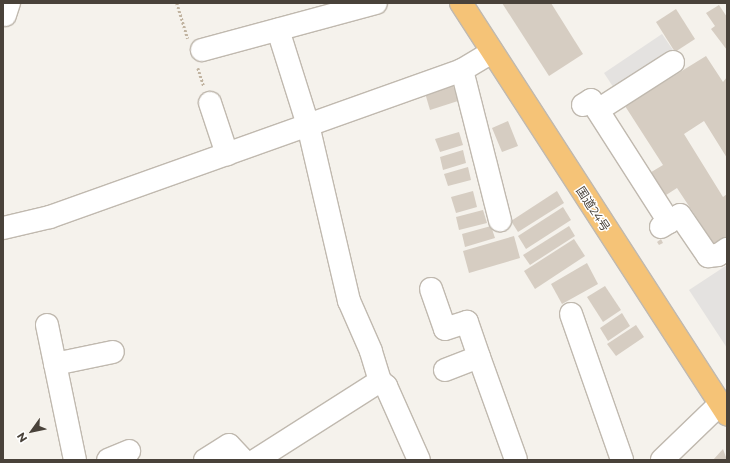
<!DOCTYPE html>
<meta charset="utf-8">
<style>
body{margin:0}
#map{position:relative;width:730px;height:463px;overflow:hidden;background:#f5f2ec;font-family:Montserrat,"Noto Sans JP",sans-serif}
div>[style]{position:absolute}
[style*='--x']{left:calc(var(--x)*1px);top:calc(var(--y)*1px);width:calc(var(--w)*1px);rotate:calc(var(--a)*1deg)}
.parking>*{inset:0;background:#e4e2e0}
.building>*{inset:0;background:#d6cdc2}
.path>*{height:2.5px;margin-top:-1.25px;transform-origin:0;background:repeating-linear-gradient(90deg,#c1b4a1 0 2px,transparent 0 4px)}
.roads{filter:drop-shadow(1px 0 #c0b9af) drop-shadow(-1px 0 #c0b9af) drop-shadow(0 1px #c0b9af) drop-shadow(0 -1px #c0b9af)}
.minor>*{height:22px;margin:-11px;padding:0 11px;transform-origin:11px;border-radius:11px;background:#fff}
.highway>*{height:22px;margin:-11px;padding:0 11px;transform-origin:11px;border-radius:11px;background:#f5c377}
span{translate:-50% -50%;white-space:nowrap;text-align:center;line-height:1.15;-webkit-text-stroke:3px #fff;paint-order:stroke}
.street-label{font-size:12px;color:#49423a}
.frame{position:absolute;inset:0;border:4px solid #49423a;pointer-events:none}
.north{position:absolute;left:12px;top:411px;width:40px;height:40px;-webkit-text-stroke:3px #fff;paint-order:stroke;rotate:237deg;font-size:11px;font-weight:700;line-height:16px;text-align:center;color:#49423a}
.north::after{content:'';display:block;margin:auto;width:14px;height:18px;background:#49423a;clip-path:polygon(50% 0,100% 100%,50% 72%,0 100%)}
</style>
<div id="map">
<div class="parking">
<div style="clip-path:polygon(662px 34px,684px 66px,625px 105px,604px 73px)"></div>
<div style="clip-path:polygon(727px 265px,727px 348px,689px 290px)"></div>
</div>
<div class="building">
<div style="clip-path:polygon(502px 3px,551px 3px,583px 54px,549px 76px)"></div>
<div style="clip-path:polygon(719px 5px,727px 17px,727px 50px,711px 29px,715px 26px,706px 13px)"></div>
<div style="clip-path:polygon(676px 9px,695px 39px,675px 52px,656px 22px)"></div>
<div style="clip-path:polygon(706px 56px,723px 82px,727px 77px,727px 158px,704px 121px,684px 134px,723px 197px,727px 194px,727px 236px,714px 244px,677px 188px,663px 197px,648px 174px,663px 165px,625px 106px)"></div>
<div style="clip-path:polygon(453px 85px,458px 101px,430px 110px,425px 93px)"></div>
<div style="clip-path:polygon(508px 121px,518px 146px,502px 152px,492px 128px)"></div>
<div style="clip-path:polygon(459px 132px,463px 145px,440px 152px,435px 139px)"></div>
<div style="clip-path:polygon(463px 150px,466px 163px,443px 170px,440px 157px)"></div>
<div style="clip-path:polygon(468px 167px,471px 180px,448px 186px,444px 174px)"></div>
<div style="clip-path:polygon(473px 191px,477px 207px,456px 213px,451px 197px)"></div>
<div style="clip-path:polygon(557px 191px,564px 203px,518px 232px,511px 221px)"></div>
<div style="clip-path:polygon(563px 207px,571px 220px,526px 249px,518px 236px)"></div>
<div style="clip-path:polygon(483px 210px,487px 223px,459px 230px,456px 217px)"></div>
<div style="clip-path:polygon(491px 226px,495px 238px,465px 247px,462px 234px)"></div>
<div style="clip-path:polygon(569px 226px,575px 236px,530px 265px,523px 255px)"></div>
<div style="clip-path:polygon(514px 236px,520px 258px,469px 273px,463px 251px)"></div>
<div style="clip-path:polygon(574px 239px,585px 256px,535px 289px,524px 271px)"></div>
<div style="clip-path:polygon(661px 239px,663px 243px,659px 245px,657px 242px)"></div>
<div style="clip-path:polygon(587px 263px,598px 284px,562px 304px,551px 284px)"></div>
<div style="clip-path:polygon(605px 286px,621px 310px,603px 322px,587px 297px)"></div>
<div style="clip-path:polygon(622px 313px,630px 326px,608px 341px,600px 328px)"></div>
<div style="clip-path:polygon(636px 325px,644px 337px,616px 356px,607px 344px)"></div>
<div style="clip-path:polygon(723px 449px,727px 460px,713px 460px)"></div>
</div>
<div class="path">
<div style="--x:177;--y:3;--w:37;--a:73"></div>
<div style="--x:198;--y:68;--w:19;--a:72"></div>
</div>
<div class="roads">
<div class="minor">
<div style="--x:5;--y:15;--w:13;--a:-72"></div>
<div style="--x:202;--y:50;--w:180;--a:-15.1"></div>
<div style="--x:462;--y:70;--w:155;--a:75.8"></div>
<div style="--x:210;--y:103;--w:54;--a:71.6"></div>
<div style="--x:583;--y:105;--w:9;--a:-32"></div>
<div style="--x:591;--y:100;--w:145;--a:57.4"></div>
<div style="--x:598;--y:110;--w:89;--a:-32.6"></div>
<div style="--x:661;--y:227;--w:22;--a:-32"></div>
<div style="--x:680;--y:215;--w:50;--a:55.7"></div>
<div style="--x:708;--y:256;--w:10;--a:-6"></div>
<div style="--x:718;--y:255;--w:11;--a:-34"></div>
<div style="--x:3;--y:228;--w:48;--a:-13.2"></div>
<div style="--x:50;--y:217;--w:437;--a:-19.6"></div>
<div style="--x:462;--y:70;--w:35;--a:-31"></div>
<div style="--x:431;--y:289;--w:42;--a:70.7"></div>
<div style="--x:445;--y:329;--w:23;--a:-18"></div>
<div style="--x:467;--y:322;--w:37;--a:71"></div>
<div style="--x:571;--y:314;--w:155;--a:70.7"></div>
<div style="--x:47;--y:325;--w:138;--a:78.3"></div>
<div style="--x:55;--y:364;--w:59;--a:-11.7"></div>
<div style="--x:445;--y:370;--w:36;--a:-21"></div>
<div style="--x:479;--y:357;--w:109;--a:70.2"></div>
<div style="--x:380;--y:381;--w:8;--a:40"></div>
<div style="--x:386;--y:386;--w:81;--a:66"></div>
<div style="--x:108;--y:460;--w:23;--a:-23"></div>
<div style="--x:205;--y:460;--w:28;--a:-32"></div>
<div style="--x:229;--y:445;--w:21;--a:47"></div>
<div style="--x:256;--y:460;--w:147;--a:-32.5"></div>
<div style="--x:380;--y:381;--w:31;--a:-107"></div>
<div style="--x:371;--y:351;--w:55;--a:-113.7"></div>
<div style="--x:349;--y:301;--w:181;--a:-103.1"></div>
<div style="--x:308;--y:125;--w:100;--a:-107.5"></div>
<div style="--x:662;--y:460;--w:81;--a:-44"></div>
</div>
<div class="highway">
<div style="--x:461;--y:3;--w:490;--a:57.1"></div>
</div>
</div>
<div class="street-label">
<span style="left:593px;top:209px;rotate:57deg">国道24号</span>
</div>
<div class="frame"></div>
<div class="north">N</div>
</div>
